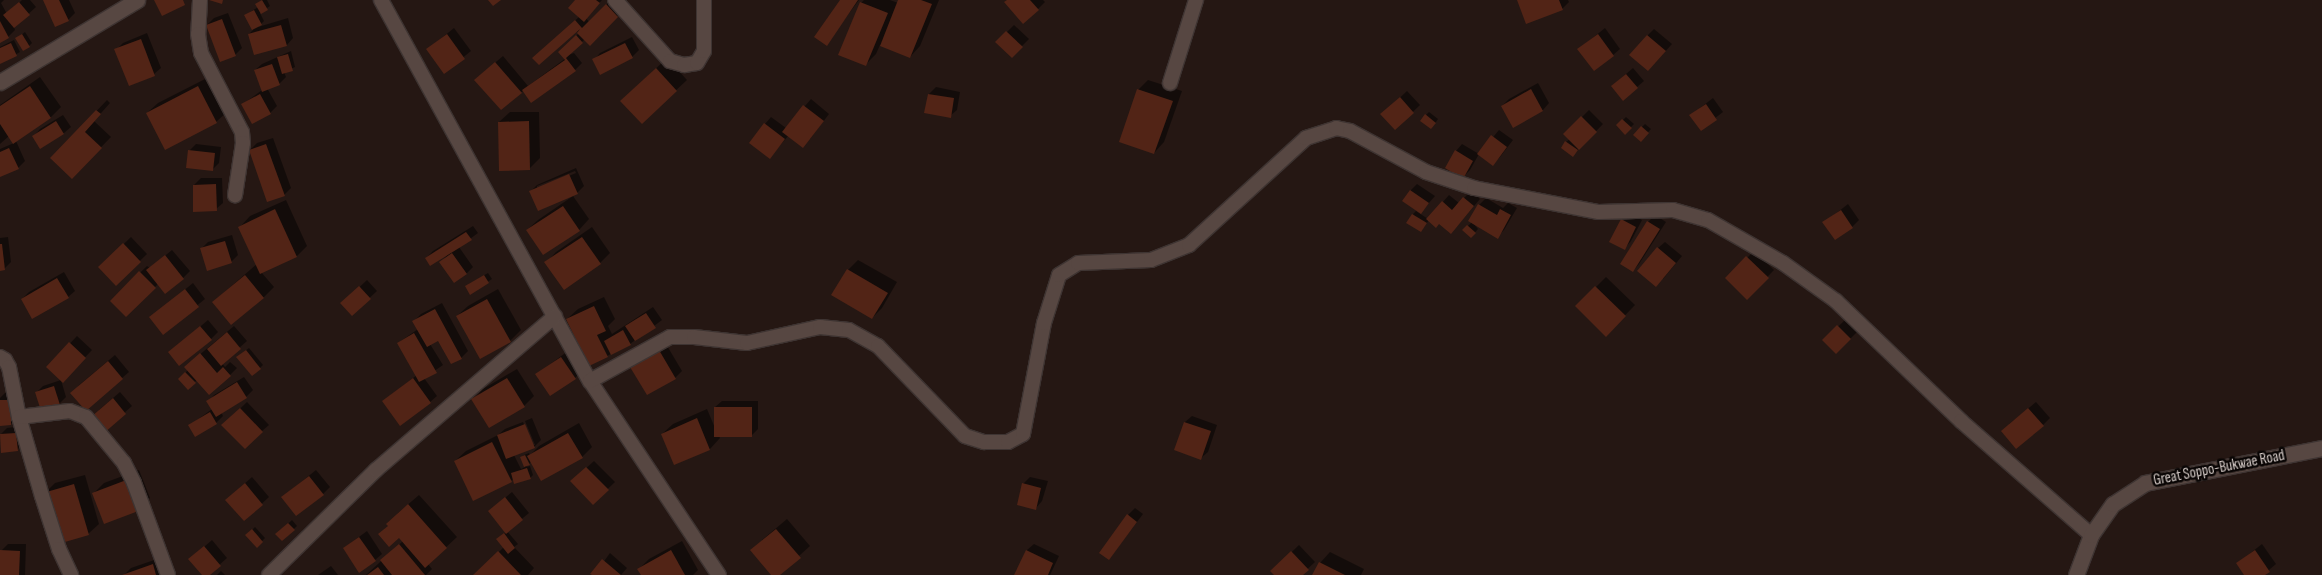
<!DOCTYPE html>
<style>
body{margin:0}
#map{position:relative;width:2322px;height:575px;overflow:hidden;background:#251713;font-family:"Sofia Sans Condensed",sans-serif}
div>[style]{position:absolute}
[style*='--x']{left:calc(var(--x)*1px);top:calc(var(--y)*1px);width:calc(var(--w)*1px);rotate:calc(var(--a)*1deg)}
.shadow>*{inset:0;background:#0007}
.building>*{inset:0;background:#522416}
.roads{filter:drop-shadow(1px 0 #3e3432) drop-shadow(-1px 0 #3e3432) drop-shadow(0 1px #3e3432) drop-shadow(0 -1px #3e3432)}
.street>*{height:14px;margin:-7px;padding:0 7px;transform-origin:7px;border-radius:7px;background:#574742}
.secondary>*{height:15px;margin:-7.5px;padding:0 7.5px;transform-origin:7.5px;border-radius:7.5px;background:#574742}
span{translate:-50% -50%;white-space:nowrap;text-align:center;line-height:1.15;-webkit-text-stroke:5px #090504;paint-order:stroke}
.street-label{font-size:15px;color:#dad0cc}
</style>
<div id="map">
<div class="shadow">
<div style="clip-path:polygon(0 0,4px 0,1px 3px,7px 14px,22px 0,30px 0,36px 7px,14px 27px,15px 30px,8px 37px,0 41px)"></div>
<div style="clip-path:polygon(44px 0,69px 0,75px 13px,68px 20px)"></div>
<div style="clip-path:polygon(262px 0,267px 0,270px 6px,260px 13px,264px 21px,258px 27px,288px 18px,293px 38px,287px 45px,249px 34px,253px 30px,246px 15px,258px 7px)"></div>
<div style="clip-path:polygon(577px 0,602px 0,586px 18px,589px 22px,611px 0,624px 9px,590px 44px,585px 39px,568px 55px,574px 53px,582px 63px,575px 70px,521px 92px,483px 73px,503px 56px,528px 86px,566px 58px,560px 52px,579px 33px,576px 30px,541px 51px,579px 17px)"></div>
<div style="clip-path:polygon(841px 0,859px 0,826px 44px)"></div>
<div style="clip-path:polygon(864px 0,890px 0,898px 3px,900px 0,939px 0,920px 46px,910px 57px,880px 45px,876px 54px,865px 65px,861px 3px)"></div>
<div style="clip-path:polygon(1008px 0,1043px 0,1045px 2px,1038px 9px)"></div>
<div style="clip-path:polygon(1519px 0,1568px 0,1569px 2px,1562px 9px)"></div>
<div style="clip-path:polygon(228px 13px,242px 48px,235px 55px,207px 25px,214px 18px)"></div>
<div style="clip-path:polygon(1014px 25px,1029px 39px,1012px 56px,997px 42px)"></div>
<div style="clip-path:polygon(454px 28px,471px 51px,445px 72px,428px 49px)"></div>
<div style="clip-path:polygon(1605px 28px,1620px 49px,1613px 55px,1579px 49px)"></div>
<div style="clip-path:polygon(1654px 29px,1672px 44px,1655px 63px,1647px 36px)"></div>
<div style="clip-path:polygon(25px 32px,32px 43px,29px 46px,20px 36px)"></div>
<div style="clip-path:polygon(147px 33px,161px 68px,154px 74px,116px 50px,123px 43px)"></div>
<div style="clip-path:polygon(632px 37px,639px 50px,632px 57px,594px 60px,600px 53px)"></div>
<div style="clip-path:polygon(14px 40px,20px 52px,0 63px,0 47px)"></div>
<div style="clip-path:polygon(291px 51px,295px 67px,284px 72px,286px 77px,279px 84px,267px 88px,277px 106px,270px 113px,243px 104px,262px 90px,255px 70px,262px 64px)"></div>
<div style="clip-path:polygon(667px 58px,687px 80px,642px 122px,632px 91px)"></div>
<div style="clip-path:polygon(1633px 68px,1644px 81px,1637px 87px,1612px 86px)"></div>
<div style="clip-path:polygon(40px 77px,61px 107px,51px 117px,16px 141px,25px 161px,18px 168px,0 176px,0 149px,14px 143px,9px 136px,0 144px,0 105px)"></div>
<div style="clip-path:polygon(209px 77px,227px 112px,216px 122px,147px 113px,158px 103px)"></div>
<div style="clip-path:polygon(1148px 80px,1182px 91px,1164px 142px,1154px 153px,1138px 90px)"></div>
<div style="clip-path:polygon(1538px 83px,1549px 103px,1543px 110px,1513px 126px,1502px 106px,1509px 99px)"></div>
<div style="clip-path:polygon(936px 87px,960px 92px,957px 110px,950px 116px,926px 112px,929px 94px)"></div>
<div style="clip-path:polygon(1407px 91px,1420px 105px,1395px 129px,1389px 108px)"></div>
<div style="clip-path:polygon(1713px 98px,1723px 112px,1701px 129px,1691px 115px)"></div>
<div style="clip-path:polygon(811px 99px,829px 114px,810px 139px,789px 135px,770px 157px,765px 124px,771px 117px,786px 128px)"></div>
<div style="clip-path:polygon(107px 100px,110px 103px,94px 121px,111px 137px,72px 177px,52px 158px)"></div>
<div style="clip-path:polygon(1589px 110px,1603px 124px,1573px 155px,1566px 142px,1570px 139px,1565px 134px)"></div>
<div style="clip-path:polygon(510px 112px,539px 112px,540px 158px,529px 169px,499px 122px)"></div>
<div style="clip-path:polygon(1429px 112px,1438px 119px,1434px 125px,1426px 115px)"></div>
<div style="clip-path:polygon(63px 115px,71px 127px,64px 133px,41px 147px,34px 136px,40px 129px)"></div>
<div style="clip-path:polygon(1626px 117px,1634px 124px,1625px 133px,1618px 125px)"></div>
<div style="clip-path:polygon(1645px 124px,1651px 129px,1641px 140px,1634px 135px)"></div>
<div style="clip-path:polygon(1499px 130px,1513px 140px,1500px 157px,1493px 164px,1479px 154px,1470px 170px,1463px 177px,1456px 151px,1462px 144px,1479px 154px)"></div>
<div style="clip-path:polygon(273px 138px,291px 188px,284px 195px,250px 150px,257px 143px)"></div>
<div style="clip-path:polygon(196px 144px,221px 147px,219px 163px,212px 170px,189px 151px)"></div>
<div style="clip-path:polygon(evenodd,576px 168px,584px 186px,577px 193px,531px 191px,537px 185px,576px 168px,575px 171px,576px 173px,537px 189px,537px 186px,575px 171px)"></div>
<div style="clip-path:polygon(201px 178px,222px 178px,223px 203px,216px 209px,194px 185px)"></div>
<div style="clip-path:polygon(1417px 184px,1435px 196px,1421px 212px,1410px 191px)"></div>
<div style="clip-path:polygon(1471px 191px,1480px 199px,1458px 225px,1429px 220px,1421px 231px,1413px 214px,1416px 211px,1428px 219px,1449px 195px,1459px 203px)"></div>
<div style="clip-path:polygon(573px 196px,589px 219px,579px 230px,527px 230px,538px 220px)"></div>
<div style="clip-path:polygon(1486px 198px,1503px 208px,1508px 203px,1517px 208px,1504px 230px,1497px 237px,1473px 223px,1478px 229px,1471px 237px,1464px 230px,1472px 222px,1479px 205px)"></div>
<div style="clip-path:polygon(286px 200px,307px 246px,297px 256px,261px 272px,274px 287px,263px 298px,213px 302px,257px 264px,240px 227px,250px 216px)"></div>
<div style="clip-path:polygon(1848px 204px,1859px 220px,1852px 227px,1824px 223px)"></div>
<div style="clip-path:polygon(1629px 213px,1642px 220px,1631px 241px,1625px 248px,1622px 220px)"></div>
<div style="clip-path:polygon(1655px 215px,1666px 222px,1639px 264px,1633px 271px,1648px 222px)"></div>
<div style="clip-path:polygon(473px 226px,478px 233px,459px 247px,473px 267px,466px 274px,441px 262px,448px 254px,426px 258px,433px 251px)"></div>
<div style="clip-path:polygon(592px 227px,610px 253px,600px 263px,546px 263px,556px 252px)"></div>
<div style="clip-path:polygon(232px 235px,238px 255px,231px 262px,201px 249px,208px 242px)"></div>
<div style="clip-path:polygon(8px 237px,11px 262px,4px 269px,0 270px,0 238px)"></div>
<div style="clip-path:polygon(131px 237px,147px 254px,116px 284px,100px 267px)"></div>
<div style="clip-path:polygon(1665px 242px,1682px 256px,1663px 279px,1658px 248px)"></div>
<div style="clip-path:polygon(172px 250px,190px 271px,183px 278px,158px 284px,126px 316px,111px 301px,147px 266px,150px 268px)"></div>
<div style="clip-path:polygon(1754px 251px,1774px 270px,1747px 298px,1727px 278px)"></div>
<div style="clip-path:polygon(858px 260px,897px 282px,882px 308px,872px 318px,848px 270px)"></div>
<div style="clip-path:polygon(64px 272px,75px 291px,68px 297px,22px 299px,29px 292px)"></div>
<div style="clip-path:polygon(488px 273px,492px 279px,470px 293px,469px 284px)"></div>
<div style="clip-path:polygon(1606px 277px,1635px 305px,1606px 335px,1577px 306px)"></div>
<div style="clip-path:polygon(367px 280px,377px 291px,352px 314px,349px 297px)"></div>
<div style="clip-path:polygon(193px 283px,205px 299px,163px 333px,151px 317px)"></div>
<div style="clip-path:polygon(498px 289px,521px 330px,510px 341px,480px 357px,457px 316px,468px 306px)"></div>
<div style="clip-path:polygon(604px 297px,615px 319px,608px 326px,612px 334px,653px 307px,662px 320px,630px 344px,607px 356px,567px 319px,578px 309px)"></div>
<div style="clip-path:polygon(442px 303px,468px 351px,461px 358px,439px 339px,430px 344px,443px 365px,424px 378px,437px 396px,430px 402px,383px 401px,417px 375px,398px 343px,418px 329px,414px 321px,421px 314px)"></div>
<div style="clip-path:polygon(208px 320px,218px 332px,211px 339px,170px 352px)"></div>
<div style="clip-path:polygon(1845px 320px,1857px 332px,1836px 353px,1824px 340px)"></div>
<div style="clip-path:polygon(234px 326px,247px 341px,222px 363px,225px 367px,230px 362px,237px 368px,230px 375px,197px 380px,188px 388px,179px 379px,188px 370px,192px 361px)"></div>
<div style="clip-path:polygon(77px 336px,92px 350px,63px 381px,48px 367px)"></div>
<div style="clip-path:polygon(666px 344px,682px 371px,675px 378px,632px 367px,639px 360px)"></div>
<div style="clip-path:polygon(249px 348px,263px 365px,252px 375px,241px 354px)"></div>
<div style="clip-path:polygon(568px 351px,582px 371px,575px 378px,537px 374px)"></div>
<div style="clip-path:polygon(115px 355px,129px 372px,122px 378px,78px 386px)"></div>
<div style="clip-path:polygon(517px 369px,534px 396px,524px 406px,473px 400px,483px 389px)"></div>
<div style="clip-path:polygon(244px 377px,253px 390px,246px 397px,221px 412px,223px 416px,216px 423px,189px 426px,212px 409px,208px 402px,214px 395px)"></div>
<div style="clip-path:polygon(61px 380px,66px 397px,59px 404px,36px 393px,43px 386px)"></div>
<div style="clip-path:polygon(120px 392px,132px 406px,104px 431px,99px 410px)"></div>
<div style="clip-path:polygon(5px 393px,17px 393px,17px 417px,11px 424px,0 424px,0 398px)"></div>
<div style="clip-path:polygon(722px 401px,758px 401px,758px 429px,751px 436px,719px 436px,720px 438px,710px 449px,675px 464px,662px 434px,673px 424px,707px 409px,715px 428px,715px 407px)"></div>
<div style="clip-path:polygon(247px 402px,269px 425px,262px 431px,223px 425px)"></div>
<div style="clip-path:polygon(2036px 402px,2050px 418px,2043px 425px,2009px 424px)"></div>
<div style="clip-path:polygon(1192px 416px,1217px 425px,1208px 452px,1201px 458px,1176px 449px,1185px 422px)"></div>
<div style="clip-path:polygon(532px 418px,541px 440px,534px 447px,514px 455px,521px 469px,525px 467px,521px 458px,524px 455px,529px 453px,530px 455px,539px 446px,579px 423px,592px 447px,582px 457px,532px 461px,526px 467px,530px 466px,533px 475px,530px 478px,514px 479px,474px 499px,455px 461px,466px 451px,498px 435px,505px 429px,523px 422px,533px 445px,535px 445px,525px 421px)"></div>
<div style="clip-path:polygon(22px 426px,24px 443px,17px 450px,0 435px,7px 428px)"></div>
<div style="clip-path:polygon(594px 461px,615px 482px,593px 503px,572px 481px)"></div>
<div style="clip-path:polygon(139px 470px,150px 498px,140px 509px,94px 493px,104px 483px)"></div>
<div style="clip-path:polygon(316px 470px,330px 487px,323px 494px,290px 491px)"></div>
<div style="clip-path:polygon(85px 475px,99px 524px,88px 534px,45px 493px,55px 483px)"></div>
<div style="clip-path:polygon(252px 477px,269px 497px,244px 520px,234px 493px)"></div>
<div style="clip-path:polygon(1030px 477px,1048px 481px,1042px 501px,1036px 508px,1023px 484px)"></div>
<div style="clip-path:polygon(512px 492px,529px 513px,507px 531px,518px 544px,514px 547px,534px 568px,528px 575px,475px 575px,504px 547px,501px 536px,506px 532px,489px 511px)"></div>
<div style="clip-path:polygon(419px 495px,457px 537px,428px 564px,432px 569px,426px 575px,366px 575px,403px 541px,389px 525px,398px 513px)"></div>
<div style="clip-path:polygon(1135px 508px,1143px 514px,1109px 559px,1128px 515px)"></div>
<div style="clip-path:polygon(787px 519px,810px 546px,778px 575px,773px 575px,762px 540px)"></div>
<div style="clip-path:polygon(292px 520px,297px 526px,282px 540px,277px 534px)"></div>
<div style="clip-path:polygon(255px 527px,265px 538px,257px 546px,247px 535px)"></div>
<div style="clip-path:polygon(367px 531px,382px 554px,375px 560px,344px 548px)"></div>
<div style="clip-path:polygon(212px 540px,227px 558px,208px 575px,204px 575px,197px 553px)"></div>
<div style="clip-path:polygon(682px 541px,698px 570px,693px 575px,642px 575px,639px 569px,649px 559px)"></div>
<div style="clip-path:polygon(8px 544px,26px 544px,25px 575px,1px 575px,1px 551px)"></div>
<div style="clip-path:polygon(1034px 544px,1059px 556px,1050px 575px,1016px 575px,1027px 550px)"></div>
<div style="clip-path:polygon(2262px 544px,2276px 564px,2263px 575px,2246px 575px,2238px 563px)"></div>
<div style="clip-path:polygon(1299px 545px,1315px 562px,1301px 575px,1276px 575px,1272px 571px)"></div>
<div style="clip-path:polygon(1330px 552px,1364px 569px,1361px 575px,1314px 575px,1320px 563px)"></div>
<div style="clip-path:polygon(610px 553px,627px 568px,621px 575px,594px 575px)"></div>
<div style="clip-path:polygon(160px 558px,164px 575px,124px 575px,131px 568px)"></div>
<div style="clip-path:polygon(331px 566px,338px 575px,318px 575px)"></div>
<div style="clip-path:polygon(221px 571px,225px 575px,217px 575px)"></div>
</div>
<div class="building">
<div style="clip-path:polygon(43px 0,59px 0,69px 21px,55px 27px)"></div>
<div style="clip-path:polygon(154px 0,183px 0,185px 5px,162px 16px)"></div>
<div style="clip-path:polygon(209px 0,223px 0,222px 4px)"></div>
<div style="clip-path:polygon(262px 0,268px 10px,261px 14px,255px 4px)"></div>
<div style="clip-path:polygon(488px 0,501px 0,493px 6px)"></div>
<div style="clip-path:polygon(575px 0,596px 0,600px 3px,584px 22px,568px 8px)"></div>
<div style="clip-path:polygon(840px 0,858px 0,827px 46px,814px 37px)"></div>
<div style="clip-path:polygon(898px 0,921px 0,932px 4px,910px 58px,880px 46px)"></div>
<div style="clip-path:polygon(1007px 0,1030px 0,1039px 10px,1023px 24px,1004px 2px)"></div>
<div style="clip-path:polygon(1517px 0,1559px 0,1563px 10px,1526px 24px)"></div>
<div style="clip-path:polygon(19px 2px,30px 15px,14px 28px,3px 15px)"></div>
<div style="clip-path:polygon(860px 2px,888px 13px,866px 66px,838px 55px)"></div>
<div style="clip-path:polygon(606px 4px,618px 17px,590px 46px,577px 33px,580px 29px,539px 65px,532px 58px,575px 20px,582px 28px)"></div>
<div style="clip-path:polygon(254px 10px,262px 25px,252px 30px,244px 15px)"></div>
<div style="clip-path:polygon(222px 19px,236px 56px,220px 62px,206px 25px)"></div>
<div style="clip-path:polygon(0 21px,9px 38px,0 43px)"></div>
<div style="clip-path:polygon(281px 25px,287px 46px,254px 55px,248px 34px)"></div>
<div style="clip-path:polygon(1006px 31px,1023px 47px,1012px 58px,995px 42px)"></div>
<div style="clip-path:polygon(22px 34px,30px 47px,23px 51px,15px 38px)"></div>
<div style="clip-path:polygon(447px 34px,465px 59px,444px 74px,426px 49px)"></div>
<div style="clip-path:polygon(1598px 34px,1614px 56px,1594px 71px,1577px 49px)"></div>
<div style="clip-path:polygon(576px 35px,583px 43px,566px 58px,576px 71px,531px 103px,522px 90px,565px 60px,558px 52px)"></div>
<div style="clip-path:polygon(1647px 35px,1666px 51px,1648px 71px,1629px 55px)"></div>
<div style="clip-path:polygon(141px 39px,155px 76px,129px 86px,114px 49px)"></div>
<div style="clip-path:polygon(11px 43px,17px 56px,0 64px,0 48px)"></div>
<div style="clip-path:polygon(625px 43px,633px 58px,600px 75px,592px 59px)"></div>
<div style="clip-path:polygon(288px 54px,293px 71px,282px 74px,277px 57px)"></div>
<div style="clip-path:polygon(495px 62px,522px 93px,501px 110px,474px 80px)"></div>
<div style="clip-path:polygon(272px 64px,280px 85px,262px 92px,254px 70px)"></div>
<div style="clip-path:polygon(656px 68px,677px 91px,642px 124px,620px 101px)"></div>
<div style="clip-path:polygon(1626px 74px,1638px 88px,1623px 101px,1611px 86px)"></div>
<div style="clip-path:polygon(30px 86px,51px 118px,13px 144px,0 124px,0 106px)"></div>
<div style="clip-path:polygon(198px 86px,217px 123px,165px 150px,146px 113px)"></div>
<div style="clip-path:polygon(1137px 89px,1173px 101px,1154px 154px,1119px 142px)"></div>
<div style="clip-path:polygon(1531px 89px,1543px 111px,1513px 128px,1501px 106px)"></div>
<div style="clip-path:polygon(260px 94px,271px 114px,252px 124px,241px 104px)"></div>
<div style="clip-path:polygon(928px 94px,954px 98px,951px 118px,924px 113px)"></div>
<div style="clip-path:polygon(1400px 97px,1414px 113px,1395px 130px,1380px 114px)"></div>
<div style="clip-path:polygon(1706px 104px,1717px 120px,1701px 131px,1689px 115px)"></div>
<div style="clip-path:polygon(803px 105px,824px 121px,803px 148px,782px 132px)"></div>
<div style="clip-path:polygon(96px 110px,101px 114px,85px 132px,102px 148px,72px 179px,50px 158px)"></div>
<div style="clip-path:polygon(1425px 114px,1436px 123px,1431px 129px,1420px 121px)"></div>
<div style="clip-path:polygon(1581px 116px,1597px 132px,1579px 150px,1563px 134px)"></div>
<div style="clip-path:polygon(1622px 119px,1632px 128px,1625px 135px,1616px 125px)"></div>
<div style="clip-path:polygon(56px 121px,64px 134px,40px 149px,32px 136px)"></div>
<div style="clip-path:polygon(529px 121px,530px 170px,499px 171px,498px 122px)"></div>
<div style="clip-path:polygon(764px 123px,785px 139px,770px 159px,749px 143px)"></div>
<div style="clip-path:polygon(1641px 126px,1649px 133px,1641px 142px,1633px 135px)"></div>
<div style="clip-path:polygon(1491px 135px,1507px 147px,1493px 166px,1477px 154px)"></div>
<div style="clip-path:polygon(1565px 141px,1578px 150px,1573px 157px,1561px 148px)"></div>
<div style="clip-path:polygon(266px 144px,285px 196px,267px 202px,249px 150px)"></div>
<div style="clip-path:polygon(9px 148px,19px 169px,0 177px,0 152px)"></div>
<div style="clip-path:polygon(188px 150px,215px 153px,213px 171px,186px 168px)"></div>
<div style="clip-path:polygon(1455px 150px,1473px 161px,1463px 179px,1445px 168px)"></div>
<div style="clip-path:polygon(569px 174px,578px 194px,538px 211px,529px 191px)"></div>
<div style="clip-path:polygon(216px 184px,217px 211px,193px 212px,193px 185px)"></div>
<div style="clip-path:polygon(1410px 190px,1429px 203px,1421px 214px,1402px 201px)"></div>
<div style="clip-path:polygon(1463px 197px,1474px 206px,1451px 234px,1439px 224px,1436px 228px,1426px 219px,1442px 201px,1452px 210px)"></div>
<div style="clip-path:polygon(1478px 204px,1497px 215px,1500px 209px,1511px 215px,1498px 239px,1468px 221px)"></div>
<div style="clip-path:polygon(563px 206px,580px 231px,543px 255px,526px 230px)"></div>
<div style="clip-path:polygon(275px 209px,297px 257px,260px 274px,238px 227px)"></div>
<div style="clip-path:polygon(1841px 210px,1853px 228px,1835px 240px,1822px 222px)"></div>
<div style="clip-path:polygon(1412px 214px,1427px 223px,1421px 232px,1406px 223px)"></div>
<div style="clip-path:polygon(1621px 219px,1636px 227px,1625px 250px,1609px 242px)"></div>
<div style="clip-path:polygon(1647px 221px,1660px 229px,1633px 272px,1620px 264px)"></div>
<div style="clip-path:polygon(1467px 225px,1476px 233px,1471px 238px,1462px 230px)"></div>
<div style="clip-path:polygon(466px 232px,472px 240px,430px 266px,425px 258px)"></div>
<div style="clip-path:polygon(582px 237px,601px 264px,564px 290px,544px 262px)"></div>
<div style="clip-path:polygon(225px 241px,232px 263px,207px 271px,200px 248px)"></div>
<div style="clip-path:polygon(123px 243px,141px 262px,116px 286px,98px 267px)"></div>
<div style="clip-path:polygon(0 244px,2px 244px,5px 270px,0 271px)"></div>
<div style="clip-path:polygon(1657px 247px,1676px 263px,1656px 287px,1637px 271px)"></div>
<div style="clip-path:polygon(452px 253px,467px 274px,454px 283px,439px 262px)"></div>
<div style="clip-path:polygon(165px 255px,184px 279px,165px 294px,146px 270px)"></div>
<div style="clip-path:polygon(1746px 256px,1769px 278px,1747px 300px,1725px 278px)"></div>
<div style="clip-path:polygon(847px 269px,888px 293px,872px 319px,831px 295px)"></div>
<div style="clip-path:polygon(139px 271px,156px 288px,126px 317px,110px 301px)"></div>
<div style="clip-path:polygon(245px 275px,264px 298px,231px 325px,212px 302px)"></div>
<div style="clip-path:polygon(484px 275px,489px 283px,470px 295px,465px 286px)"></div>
<div style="clip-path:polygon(57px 278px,69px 298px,32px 319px,21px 299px)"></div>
<div style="clip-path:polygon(359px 286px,371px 299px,352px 316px,340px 303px)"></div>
<div style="clip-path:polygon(1595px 286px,1626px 316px,1606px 337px,1575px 306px)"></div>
<div style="clip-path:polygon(185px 289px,199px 307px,163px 335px,149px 317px)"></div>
<div style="clip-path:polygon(487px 299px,511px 342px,480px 359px,456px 316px)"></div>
<div style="clip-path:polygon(594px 306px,606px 331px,597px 335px,608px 357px,589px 366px,566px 319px)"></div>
<div style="clip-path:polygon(435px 309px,462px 359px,451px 364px,438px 341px,427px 347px,412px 321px)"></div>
<div style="clip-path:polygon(646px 313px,656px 328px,635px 341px,625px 326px)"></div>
<div style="clip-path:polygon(1837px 325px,1851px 339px,1836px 354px,1822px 340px)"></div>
<div style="clip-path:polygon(200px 326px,212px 340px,179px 366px,168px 352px)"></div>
<div style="clip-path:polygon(623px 330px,631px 345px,611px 355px,604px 341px)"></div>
<div style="clip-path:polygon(227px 332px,241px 349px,221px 366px,207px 349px)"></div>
<div style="clip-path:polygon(414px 333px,437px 373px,419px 382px,397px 343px)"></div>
<div style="clip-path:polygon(69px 342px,86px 358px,63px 383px,46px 367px)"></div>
<div style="clip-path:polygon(246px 350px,261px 369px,252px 376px,236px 357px)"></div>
<div style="clip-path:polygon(659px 350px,676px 379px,647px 395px,630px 367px)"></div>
<div style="clip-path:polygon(200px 353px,217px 373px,223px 367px,231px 376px,209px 395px,184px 367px)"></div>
<div style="clip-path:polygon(561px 357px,576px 379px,550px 396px,535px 374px)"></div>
<div style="clip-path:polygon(108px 361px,123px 379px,86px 411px,70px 393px)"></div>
<div style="clip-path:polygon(185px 372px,196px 383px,188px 390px,178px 379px)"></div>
<div style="clip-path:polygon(413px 378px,431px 403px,400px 426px,382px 401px)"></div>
<div style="clip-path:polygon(507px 378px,525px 407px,489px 428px,471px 399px)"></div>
<div style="clip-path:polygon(237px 382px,247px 398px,216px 417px,206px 401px)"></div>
<div style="clip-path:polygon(54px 386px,60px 405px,41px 411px,35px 392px)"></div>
<div style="clip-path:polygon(113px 398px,126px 414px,104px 433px,91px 417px)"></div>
<div style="clip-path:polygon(0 400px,11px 400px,11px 425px,0 426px)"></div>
<div style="clip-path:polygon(714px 407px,752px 407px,752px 437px,714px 437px)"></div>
<div style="clip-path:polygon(240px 408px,263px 432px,245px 449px,221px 425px)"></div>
<div style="clip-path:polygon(2028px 408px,2044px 426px,2016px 449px,2001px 431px)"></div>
<div style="clip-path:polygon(210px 412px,217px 424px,195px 437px,188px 425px)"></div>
<div style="clip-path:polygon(697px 418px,710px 450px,674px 465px,661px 434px)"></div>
<div style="clip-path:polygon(1184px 422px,1211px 431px,1201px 460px,1174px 450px)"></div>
<div style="clip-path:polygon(525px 424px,535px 448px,506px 459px,497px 435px)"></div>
<div style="clip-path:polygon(16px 433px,18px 451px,1px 453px,0 434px)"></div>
<div style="clip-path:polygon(568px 433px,583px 458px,541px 481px,527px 456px)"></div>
<div style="clip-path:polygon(492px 442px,512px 482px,473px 501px,454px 461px)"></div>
<div style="clip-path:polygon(525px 455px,530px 465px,524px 467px,520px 457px)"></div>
<div style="clip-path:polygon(586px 467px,609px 490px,593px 505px,570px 481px)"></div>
<div style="clip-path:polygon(527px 468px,531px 479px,514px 484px,511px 473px)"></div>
<div style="clip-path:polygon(309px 476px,324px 495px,296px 516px,281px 497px)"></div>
<div style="clip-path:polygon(129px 479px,141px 510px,104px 524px,92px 493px)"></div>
<div style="clip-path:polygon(245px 483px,263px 505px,244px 521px,225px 500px)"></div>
<div style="clip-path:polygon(1022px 483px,1041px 488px,1036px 510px,1017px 505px)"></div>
<div style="clip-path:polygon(74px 484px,89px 535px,58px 544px,43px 493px)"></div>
<div style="clip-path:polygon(505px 497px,523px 520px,506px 534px,488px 511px)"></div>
<div style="clip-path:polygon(408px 504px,447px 548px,425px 568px,399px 538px,389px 547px,378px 534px,388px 526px,386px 524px)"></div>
<div style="clip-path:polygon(1127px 514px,1137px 522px,1109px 560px,1099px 553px)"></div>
<div style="clip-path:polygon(288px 523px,295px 530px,282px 541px,275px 534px)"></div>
<div style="clip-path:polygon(252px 529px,263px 542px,257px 548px,245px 535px)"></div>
<div style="clip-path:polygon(776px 529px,801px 558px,780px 575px,771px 575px,750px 550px)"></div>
<div style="clip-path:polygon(504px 533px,515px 548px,508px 554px,496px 539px)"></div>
<div style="clip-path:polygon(359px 537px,376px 561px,359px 573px,343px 548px)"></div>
<div style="clip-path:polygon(399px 544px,425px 575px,392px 575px,380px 560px)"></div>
<div style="clip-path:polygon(204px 546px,221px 566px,210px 575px,202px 575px,188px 559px)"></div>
<div style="clip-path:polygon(0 550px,20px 551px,19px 575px,0 575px)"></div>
<div style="clip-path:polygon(671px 550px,685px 575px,641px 575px,637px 569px)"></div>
<div style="clip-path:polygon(1026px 550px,1053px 563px,1048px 575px,1014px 575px)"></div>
<div style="clip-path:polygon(2255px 550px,2270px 572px,2265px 575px,2244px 575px,2236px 563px)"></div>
<div style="clip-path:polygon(498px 551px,521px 575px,473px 575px)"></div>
<div style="clip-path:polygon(1291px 551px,1309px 570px,1303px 575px,1274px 575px,1270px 571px)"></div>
<div style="clip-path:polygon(602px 559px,621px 575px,592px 575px,590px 574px)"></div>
<div style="clip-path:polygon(1319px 562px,1345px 575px,1312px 575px)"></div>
<div style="clip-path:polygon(153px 564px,156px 575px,122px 575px)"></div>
<div style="clip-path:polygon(378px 567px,384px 575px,367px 575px)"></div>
</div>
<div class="roads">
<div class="street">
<div style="--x:200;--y:0;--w:34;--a:93"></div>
<div style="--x:198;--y:34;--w:19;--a:81"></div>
<div style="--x:201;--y:53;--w:89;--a:62.6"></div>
<div style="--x:242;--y:132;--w:11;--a:85"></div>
<div style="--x:243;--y:143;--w:53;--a:98.7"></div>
<div style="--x:381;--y:0;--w:435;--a:61.3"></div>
<div style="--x:590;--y:381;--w:233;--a:56.4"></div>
<div style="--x:615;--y:0;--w:82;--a:48"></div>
<div style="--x:670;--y:61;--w:15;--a:16"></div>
<div style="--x:684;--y:65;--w:13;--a:-9"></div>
<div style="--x:697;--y:63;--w:14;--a:-60"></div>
<div style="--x:704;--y:51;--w:51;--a:-90"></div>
<div style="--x:1170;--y:83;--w:87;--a:-72.6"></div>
<div style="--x:0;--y:357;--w:6;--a:31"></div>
<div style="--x:5;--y:360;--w:8;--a:60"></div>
<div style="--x:9;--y:367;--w:51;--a:78.7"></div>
<div style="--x:19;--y:417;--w:82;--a:73.8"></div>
<div style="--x:42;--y:496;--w:56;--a:72.2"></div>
<div style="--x:59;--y:549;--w:29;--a:65"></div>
<div style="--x:590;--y:381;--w:91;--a:-28.8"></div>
<div style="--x:670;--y:337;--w:24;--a:0"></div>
<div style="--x:694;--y:337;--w:53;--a:6.5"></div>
<div style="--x:747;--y:343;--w:75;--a:-12.4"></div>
<div style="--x:820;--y:327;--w:29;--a:6"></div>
<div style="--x:849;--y:330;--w:33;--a:29"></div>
<div style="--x:878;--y:346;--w:125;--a:46"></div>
<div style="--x:965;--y:436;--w:20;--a:18"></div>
<div style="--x:984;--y:442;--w:24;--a:0"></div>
<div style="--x:1008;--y:442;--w:17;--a:-28"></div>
<div style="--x:1023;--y:434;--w:113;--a:-79.3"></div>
<div style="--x:1044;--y:323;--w:50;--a:-72.6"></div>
<div style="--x:1059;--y:275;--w:22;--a:-32"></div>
<div style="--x:1078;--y:263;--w:73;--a:-2.4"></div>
<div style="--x:1151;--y:260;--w:41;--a:-21.5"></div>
<div style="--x:1189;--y:245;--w:159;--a:-42.4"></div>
<div style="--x:1306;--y:138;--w:32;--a:-18"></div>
<div style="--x:1336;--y:128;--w:14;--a:12"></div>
<div style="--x:1350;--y:131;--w:86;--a:28.3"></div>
<div style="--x:1426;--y:172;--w:51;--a:18.4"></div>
<div style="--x:1474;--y:188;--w:127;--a:10.9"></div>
<div style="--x:1599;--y:212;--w:74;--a:-1.5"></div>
<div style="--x:1673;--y:210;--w:36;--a:16"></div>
<div style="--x:1708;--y:220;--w:86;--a:29.8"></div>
<div style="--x:1783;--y:263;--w:65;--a:35.6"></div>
<div style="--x:1836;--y:301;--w:173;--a:43.8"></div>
<div style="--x:1961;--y:421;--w:173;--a:41.2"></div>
<div style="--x:19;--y:417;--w:51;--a:-6.7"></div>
<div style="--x:70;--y:411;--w:17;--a:21"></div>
<div style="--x:86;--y:417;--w:60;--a:50.4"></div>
<div style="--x:124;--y:463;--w:22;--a:63"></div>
<div style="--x:134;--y:483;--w:98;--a:69.7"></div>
<div style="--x:269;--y:575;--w:150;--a:-44.5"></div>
<div style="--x:376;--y:470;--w:236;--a:-40.7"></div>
</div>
<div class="secondary">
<div style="--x:0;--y:82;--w:160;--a:-30.9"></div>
<div style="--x:2076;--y:575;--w:43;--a:-69.4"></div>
<div style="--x:2091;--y:535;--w:38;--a:-55"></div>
<div style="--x:2113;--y:504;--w:38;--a:-33"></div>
<div style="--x:2145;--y:483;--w:180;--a:-11.2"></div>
</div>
</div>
<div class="street-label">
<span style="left:2219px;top:468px;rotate:-11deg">Great Soppo-Bukwae Road</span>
</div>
</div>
